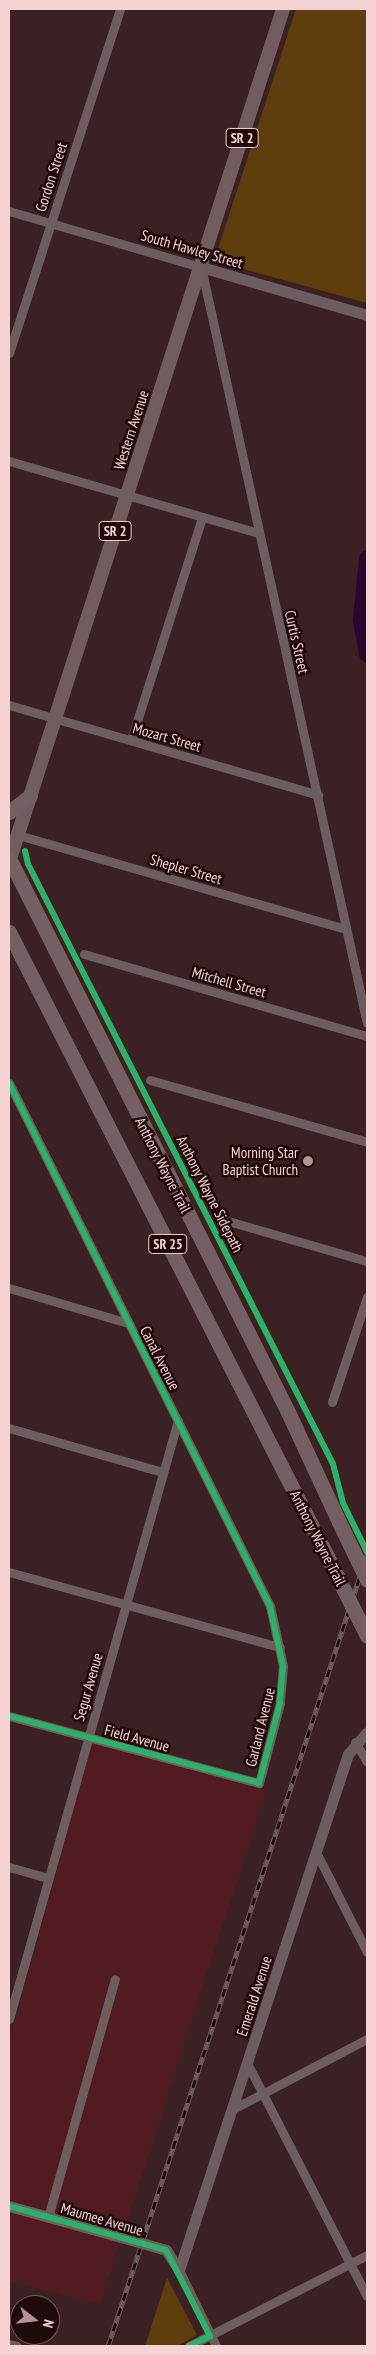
<!DOCTYPE html>
<style>
body{margin:0}
#map{position:relative;width:376px;height:2355px;overflow:hidden;background:#3c2124;font-family:"PT Sans Narrow",sans-serif}
div>[style]{position:absolute}
[style*='--x']{left:calc(var(--x)*1px);top:calc(var(--y)*1px);width:calc(var(--w)*1px);rotate:calc(var(--a)*1deg)}
.built>*{inset:0;background:#521b21}
.green>*{inset:0;background:#5e3e0d}
.river>*{height:16px;margin:-8px;padding:0 8px;transform-origin:8px;border-radius:8px;background:#280730}
.minor>*{height:9px;margin:-4.5px;padding:0 4.5px;transform-origin:4.5px;border-radius:4.5px;background:#6d5d5f}
.tertiary>*{height:11px;margin:-5.5px;padding:0 5.5px;transform-origin:5.5px;border-radius:5.5px;background:#6d5d5f}
.primary>*{height:14px;margin:-7px;padding:0 7px;transform-origin:7px;border-radius:7px;background:#725c5e}
.trunk>*{height:15px;margin:-7.5px;padding:0 7.5px;transform-origin:7.5px;border-radius:7.5px;background:#745f62}
.rail>*{height:4.5px;margin-top:-2.25px;transform-origin:0;background:repeating-linear-gradient(90deg,#200a0c 0 8px,#6f5c5e 0 16px);box-sizing:border-box;border-block:1px solid #6f5c5e}
.tertiary-bridge>*{height:11px;margin:-5.5px;padding:0 5.5px;transform-origin:5.5px;border-radius:5.5px;background:#6d5d5f}
.trunk-bridge>*{height:15px;margin:-7.5px;padding:0 7.5px;transform-origin:7.5px;border-radius:7.5px;background:#745f62}
.cycleway>*{height:6px;margin:-3px;padding:0 3px;transform-origin:3px;border-radius:3px;background:#2db169}
.dots>*{width:14px;height:14px;translate:-50% -50%;box-sizing:border-box;border:2px solid #200a0c;border-radius:50%}
span{translate:-50% -50%;white-space:nowrap;text-align:center;line-height:1.15;-webkit-text-stroke:5px #200a0c;paint-order:stroke}
.shield-label span{padding:1px 4px;background:#200a0c;border:1px solid;border-radius:4px;-webkit-text-stroke-width:0}
.shield-label{font-size:14px;color:#f5d3d4;font-weight:700}
.street-label{font-size:15px;color:#f5d3d4}
.poi-label{font-size:15px;color:#f5d3d4}
.right{translate:-100% -50%;text-align:right}
.frame{position:absolute;inset:0;border:10px solid #f5d3d4;pointer-events:none}
.north{position:absolute;left:10px;top:2295px;width:50px;height:50px;box-sizing:border-box;background:#200a0c;border:1px solid #755a5c;border-radius:50%;rotate:106deg;font-size:14px;font-weight:700;line-height:20px;text-align:center;color:#f5d3d4}
.north::after{content:'';display:block;margin:auto;width:18px;height:22px;background:#b49596;clip-path:polygon(50% 0,100% 100%,50% 72%,0 100%)}
</style>
<div id="map">
<div class="built">
<div style="clip-path:polygon(92px 1743px,266px 1790px,100px 2304px,9px 2281px,9px 2044px)"></div>
</div>
<div class="green">
<div style="clip-path:polygon(296px 9px,367px 9px,367px 303px,214px 261px)"></div>
<div style="clip-path:polygon(167px 2278px,197px 2335px,177px 2346px,145px 2346px)"></div>
</div>
<div class="river">
<div style="--x:367;--y:558;--w:62;--a:95.5"></div>
<div style="--x:361;--y:620;--w:35;--a:80"></div>
</div>
<div class="minor">
<div style="--x:9;--y:211;--w:200;--a:16.3"></div>
<div style="--x:201;--y:267;--w:774;--a:77.62"></div>
<div style="--x:9;--y:353;--w:361;--a:-72.1"></div>
<div style="--x:9;--y:461;--w:260;--a:16.1"></div>
<div style="--x:9;--y:705;--w:322;--a:16.2"></div>
<div style="--x:131;--y:740;--w:234;--a:-72.3"></div>
<div style="--x:18;--y:835;--w:341;--a:16"></div>
<div style="--x:84;--y:954;--w:295;--a:16.2"></div>
<div style="--x:150;--y:1080;--w:226;--a:15.9"></div>
<div style="--x:9;--y:1083;--w:585;--a:63.48"></div>
<div style="--x:270;--y:1606;--w:61;--a:77.8"></div>
<div style="--x:283;--y:1666;--w:37;--a:95"></div>
<div style="--x:280;--y:1703;--w:83;--a:104.7"></div>
<div style="--x:259;--y:1783;--w:259;--a:-165"></div>
<div style="--x:228;--y:1221;--w:145;--a:16.1"></div>
<div style="--x:9;--y:1288;--w:124;--a:16.4"></div>
<div style="--x:332;--y:1402;--w:111;--a:-71.6"></div>
<div style="--x:9;--y:1428;--w:159;--a:16"></div>
<div style="--x:9;--y:1572;--w:281;--a:15.5"></div>
<div style="--x:355;--y:1742;--w:23;--a:59"></div>
<div style="--x:317;--y:1854;--w:110;--a:63"></div>
<div style="--x:9;--y:1867;--w:41;--a:15.8"></div>
<div style="--x:9;--y:2019;--w:622;--a:-74.24"></div>
<div style="--x:247;--y:2063;--w:262;--a:62.8"></div>
<div style="--x:233;--y:2109;--w:151;--a:-27.6"></div>
<div style="--x:48;--y:2217;--w:247;--a:-74.3"></div>
<div style="--x:179;--y:2270;--w:85;--a:64"></div>
<div style="--x:9;--y:2344;--w:8;--a:14"></div>
<div style="--x:189;--y:2346;--w:200;--a:-27.1"></div>
</div>
<div class="tertiary">
<div style="--x:201;--y:267;--w:173;--a:16.1"></div>
<div style="--x:9;--y:2206;--w:116;--a:15.5"></div>
<div style="--x:166;--y:2250;--w:24;--a:57"></div>
<div style="--x:179;--y:2270;--w:543;--a:-71.87"></div>
<div style="--x:348;--y:1754;--w:29;--a:-49"></div>
</div>
<div class="primary">
<div style="--x:9;--y:862;--w:896;--a:-72.19"></div>
</div>
<div class="trunk">
<div style="--x:9;--y:812;--w:26;--a:-37"></div>
<div style="--x:9;--y:858;--w:620;--a:63.27"></div>
<div style="--x:288;--y:1412;--w:121;--a:65.1"></div>
<div style="--x:9;--y:932;--w:700;--a:63"></div>
</div>
<div class="rail">
<div style="--x:108;--y:2346;--w:833;--a:-71.89"></div>
</div>
<div class="tertiary-bridge">
<div style="--x:121;--y:2237;--w:47;--a:16.1"></div>
</div>
<div class="trunk-bridge">
<div style="--x:339;--y:1522;--w:64;--a:64.2"></div>
<div style="--x:327;--y:1556;--w:89;--a:63.4"></div>
</div>
<div class="cycleway">
<div style="--x:25;--y:851;--w:13;--a:77"></div>
<div style="--x:28;--y:864;--w:673;--a:63.05"></div>
<div style="--x:333;--y:1464;--w:40;--a:75.6"></div>
<div style="--x:343;--y:1503;--w:55;--a:63.9"></div>
<div style="--x:9;--y:1083;--w:585;--a:63.48"></div>
<div style="--x:270;--y:1606;--w:61;--a:77.8"></div>
<div style="--x:283;--y:1666;--w:37;--a:95"></div>
<div style="--x:280;--y:1703;--w:83;--a:104.7"></div>
<div style="--x:259;--y:1783;--w:259;--a:-165"></div>
<div style="--x:9;--y:2206;--w:163;--a:15.7"></div>
<div style="--x:166;--y:2250;--w:97;--a:62.9"></div>
<div style="--x:210;--y:2336;--w:23;--a:155"></div>
</div>
<div class="dots">
<div style="left:308px;top:1161px;background:#b49596"></div>
</div>
<div class="shield-label">
<span style="left:242px;top:138px">SR 2</span>
<span style="left:115px;top:531px">SR 2</span>
<span style="left:168px;top:1244px">SR 25</span>
</div>
<div class="street-label">
<span style="left:51px;top:177px;rotate:-72deg">Gordon Street</span>
<span style="left:192px;top:249px;rotate:16deg">South Hawley Street</span>
<span style="left:131px;top:430px;rotate:-72deg">Western Avenue</span>
<span style="left:297px;top:642px;rotate:77deg">Curtis Street</span>
<span style="left:167px;top:737px;rotate:16deg">Mozart Street</span>
<span style="left:186px;top:869px;rotate:16deg">Shepler Street</span>
<span style="left:229px;top:982px;rotate:16deg">Mitchell Street</span>
<span style="left:163px;top:1165px;rotate:63deg">Anthony Wayne Trail</span>
<span style="left:210px;top:1194px;rotate:63deg">Anthony Wayne Sidepath</span>
<span style="left:160px;top:1358px;rotate:63deg">Canal Avenue</span>
<span style="left:318px;top:1538px;rotate:63deg">Anthony Wayne Trail</span>
<span style="left:88px;top:1687px;rotate:-74deg">Segur Avenue</span>
<span style="left:260px;top:1727px;rotate:-76deg">Garland Avenue</span>
<span style="left:137px;top:1738px;rotate:15deg">Field Avenue</span>
<span style="left:254px;top:1996px;rotate:-72deg">Emerald Avenue</span>
<span style="left:102px;top:2219px;rotate:16deg">Maumee Avenue</span>
</div>
<div class="poi-label">
<span class="right" style="left:298px;top:1161px">Morning Star<br>Baptist Church</span>
</div>
<div class="frame"></div>
<div class="north">N</div>
</div>
